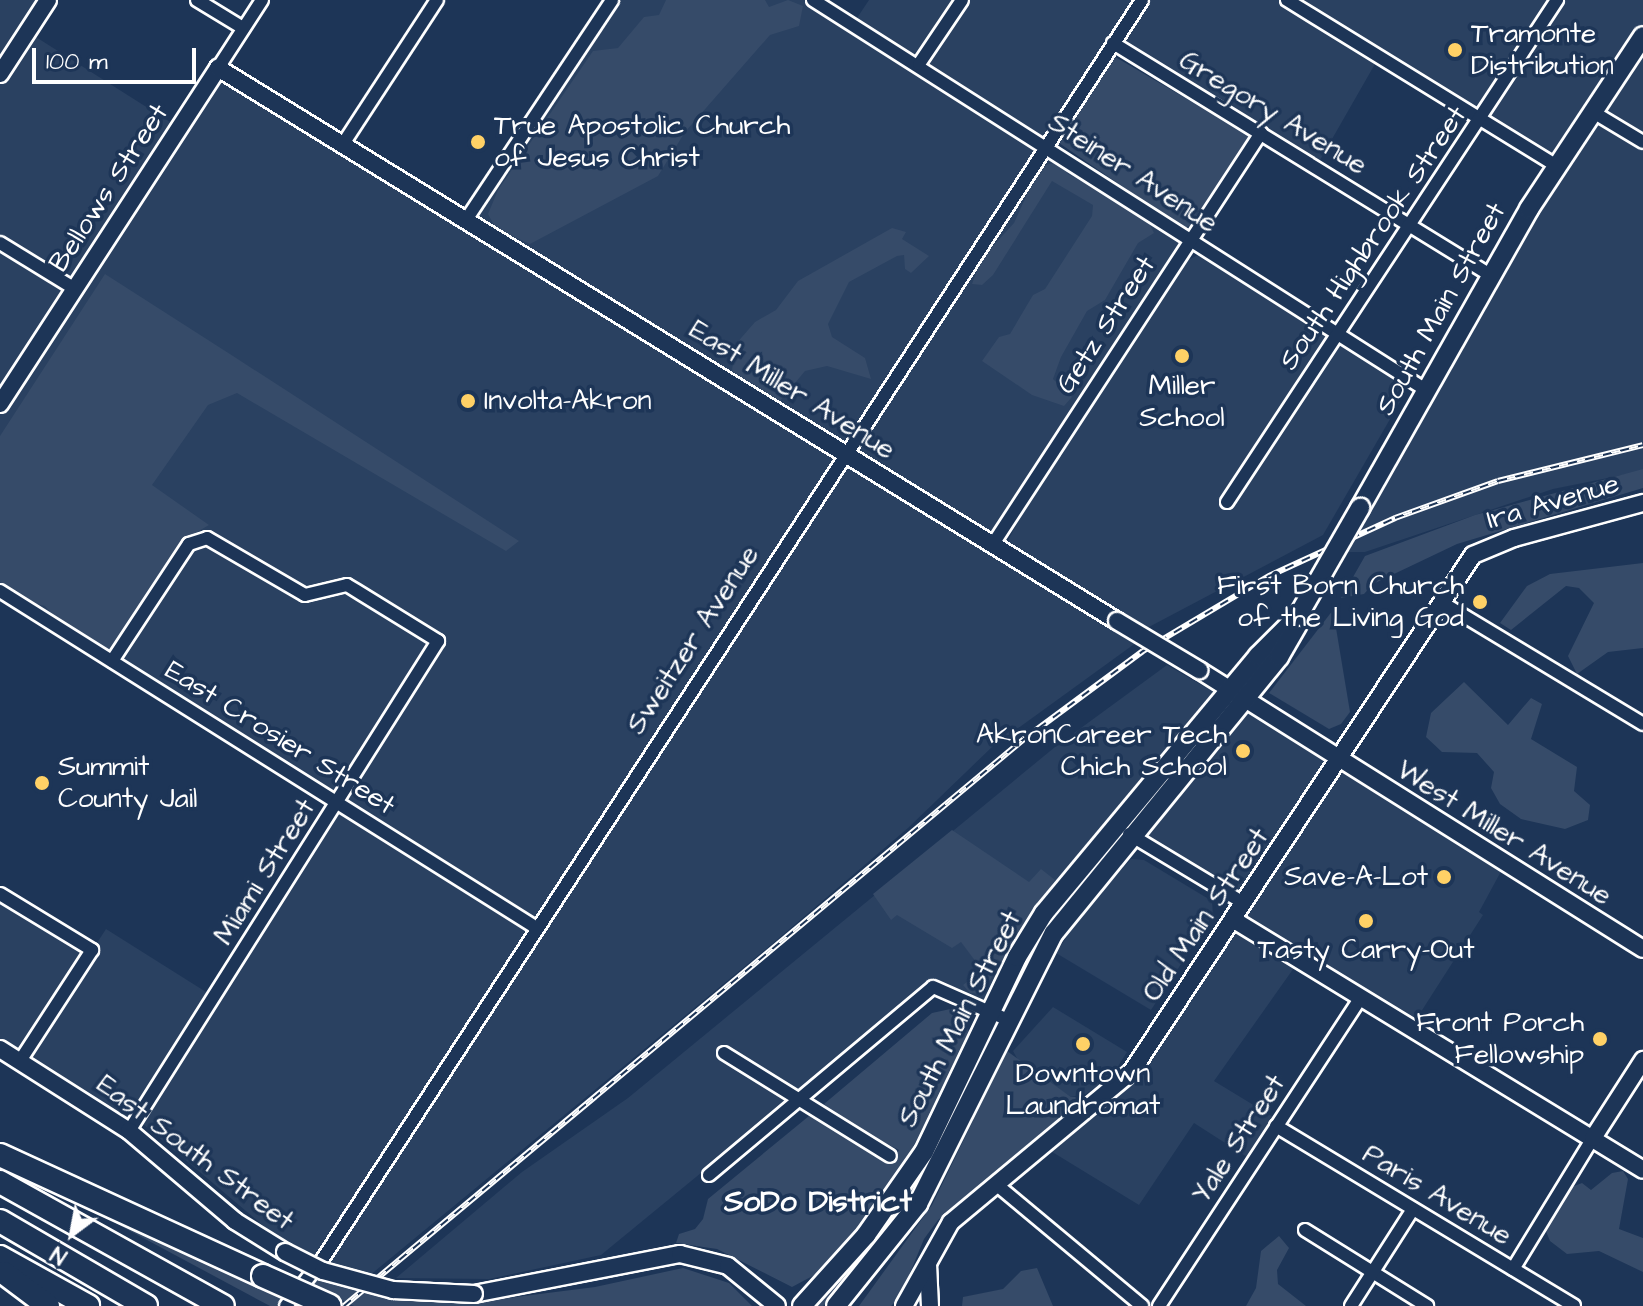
<!DOCTYPE html>
<style>
body{margin:0}
#map{position:relative;width:1643px;height:1306px;overflow:hidden;background:#1d3557;font-family:"Architects Daughter",sans-serif}
div>[style]{position:absolute}
[style*='--x']{left:calc(var(--x)*1px);top:calc(var(--y)*1px);width:calc(var(--w)*1px);rotate:calc(var(--a)*1deg)}
.built>*{inset:0;background:#2a4161}
.green>*{inset:0;background:#364b69}
.roads{filter:drop-shadow(2px 0 #fff) drop-shadow(-2px 0 #fff) drop-shadow(0 2px #fff) drop-shadow(0 -2px #fff)}
.street>*{height:12px;margin:-6px;padding:0 6px;transform-origin:6px;border-radius:6px;background:#1d3557}
.secondary>*{height:16px;margin:-8px;padding:0 8px;transform-origin:8px;border-radius:8px;background:#1d3557}
.primary>*{height:18px;margin:-9px;padding:0 9px;transform-origin:9px;border-radius:9px;background:#1d3557}
.highway>*{height:22px;margin:-11px;padding:0 11px;transform-origin:11px;border-radius:11px;background:#1d3557}
.rail>*{height:6px;margin-top:-3px;transform-origin:0;background:repeating-linear-gradient(90deg,#1d3557 0 9px,#fff 0 18px);box-sizing:border-box;border-block:2px solid #fff}
.bridges{filter:drop-shadow(2px 0 #fff) drop-shadow(-2px 0 #fff) drop-shadow(0 2px #fff) drop-shadow(0 -2px #fff)}
.secondary-bridge>*{height:16px;margin:-8px;padding:0 8px;transform-origin:8px;border-radius:8px;background:#1d3557}
.primary-bridge>*{height:18px;margin:-9px;padding:0 9px;transform-origin:9px;border-radius:9px;background:#1d3557}
.highway-bridge>*{height:22px;margin:-11px;padding:0 11px;transform-origin:11px;border-radius:11px;background:#1d3557}
.dots>*{width:22px;height:22px;translate:-50% -50%;box-sizing:border-box;border:4px solid #1d3557;border-radius:50%}
span{translate:-50% -50%;white-space:nowrap;text-align:center;line-height:1.15;-webkit-text-stroke:7px #1d3557;paint-order:stroke}
.poi-label{font-size:28px;color:#fff}
.left{translate:0 -50%;text-align:left}
.right{translate:-100% -50%;text-align:right}
.street-label{font-size:28px;color:#fff}
.neighbourhood-label{font-size:30px;color:#fff;font-weight:700}
.north{position:absolute;left:32px;top:1194px;width:80px;height:80px;-webkit-text-stroke:6px #1d3557;paint-order:stroke;rotate:212deg;font-size:22px;font-weight:700;line-height:32px;text-align:center;color:#fff}
.north::after{content:'';display:block;margin:auto;width:28px;height:36px;background:#fff;clip-path:polygon(50% 0,100% 100%,50% 72%,0 100%)}
.scale{position:absolute;left:32px;top:48px;width:164px;height:36px;box-sizing:border-box;border:4px solid #fff;border-top:0;padding-left:10px;font-size:24px;line-height:28px;white-space:nowrap;color:#fff;-webkit-text-stroke:6px #1d3557;paint-order:stroke}
</style>
<div id="map">
<div class="built">
<div style="clip-path:polygon(0 0,48px 0,28px 32px,178px 127px,218px 68px,466px 220px,612px 0,813px 0,853px 24px,869px 0,1643px 0,1643px 471px,1553px 489px,1365px 552px,1334px 552px,1557px 166px,1379px 57px,1316px 167px,1113px 43px,1046px 145px,1191px 240px,993px 544px,1144px 637px,992px 747px,908px 828px,772px 944px,369px 1276px,322px 1260px,272px 1233px,137px 1119px,129px 1131px,20px 1061px,106px 929px,214px 997px,337px 802px,0 591px)"></div>
<div style="clip-path:polygon(1200px 254px,1405px 383px,1404px 395px,1323px 535px,1147px 628px,1007px 542px,1037px 487px,1188px 260px)"></div>
<div style="clip-path:polygon(1167px 665px,1212px 691px,1215px 699px,1085px 857px,990px 1009px,929px 986px,601px 1255px,489px 1279px,396px 1278px,522px 1172px,628px 1098px,1055px 747px)"></div>
<div style="clip-path:polygon(1245px 701px,1332px 762px,1244px 901px,1137px 836px)"></div>
<div style="clip-path:polygon(1337px 761px,1505px 864px,1479px 912px,1483px 915px,1410px 1029px,1234px 920px)"></div>
<div style="clip-path:polygon(1131px 859px,1144px 860px,1212px 901px,1213px 915px,1151px 1010px,1056px 953px,1085px 909px)"></div>
<div style="clip-path:polygon(0 897px,87px 951px,19px 1057px,0 1045px)"></div>
<div style="clip-path:polygon(1235px 924px,1296px 965px,1214px 1081px,1275px 1118px,1247px 1157px,1194px 1123px,1139px 1205px,1049px 1150px,1127px 1084px)"></div>
<div style="clip-path:polygon(1053px 1007px,1127px 1052px,1112px 1076px,1086px 1094px,1071px 1097px,1020px 1064px,1013px 1051px)"></div>
</div>
<div class="green">
<div style="clip-path:polygon(666px 0,765px 0,769px 7px,788px 0,803px 6px,799px 26px,770px 35px,685px 132px,658px 176px,530px 244px,496px 229px,488px 214px,498px 190px,593px 51px,618px 48px,644px 17px,659px 15px)"></div>
<div style="clip-path:polygon(1112px 55px,1250px 136px,1191px 226px,1183px 228px,1059px 143px)"></div>
<div style="clip-path:polygon(1057px 162px,1068px 174px,1145px 215px,1154px 233px,1138px 243px,1105px 300px,1087px 311px,1061px 357px,1053px 379px,1072px 397px,1064px 406px,1032px 395px,982px 361px,999px 337px,1010px 334px,1033px 295px,1045px 289px,1092px 216px,1093px 205px,1052px 181px,993px 275px,982px 285px,972px 284px,981px 259px,1014px 223px,1035px 177px,1046px 165px)"></div>
<div style="clip-path:polygon(892px 228px,906px 232px,902px 239px,929px 256px,911px 273px,905px 269px,904px 255px,897px 256px,849px 282px,828px 324px,832px 337px,865px 358px,871px 379px,827px 366px,805px 371px,780px 401px,732px 371px,735px 345px,755px 322px,776px 310px,798px 281px)"></div>
<div style="clip-path:polygon(105px 274px,233px 356px,519px 541px,506px 551px,237px 393px,208px 405px,152px 485px,209px 525px,185px 539px,114px 648px,106px 651px,58px 621px,45px 606px,25px 601px,0 582px,0 436px)"></div>
<div style="clip-path:polygon(1643px 469px,1643px 488px,1457px 544px,1373px 584px,1364px 594px,1341px 598px,1365px 556px,1475px 515px)"></div>
<div style="clip-path:polygon(1643px 563px,1643px 648px,1608px 652px,1577px 674px,1568px 656px,1594px 603px,1579px 588px,1566px 586px,1511px 630px,1500px 623px,1527px 586px,1550px 574px)"></div>
<div style="clip-path:polygon(1333px 610px,1350px 712px,1341px 724px,1329px 729px,1269px 693px)"></div>
<div style="clip-path:polygon(1464px 682px,1508px 725px,1531px 698px,1542px 704px,1531px 739px,1577px 767px,1574px 791px,1590px 805px,1588px 820px,1565px 829px,1521px 819px,1500px 804px,1491px 788px,1494px 772px,1477px 753px,1442px 752px,1426px 737px,1431px 713px)"></div>
<div style="clip-path:polygon(952px 830px,1029px 882px,1041px 869px,1055px 880px,981px 994px,970px 993px,963px 985px,982px 970px,961px 942px,952px 948px,897px 915px,891px 920px,873px 894px)"></div>
<div style="clip-path:polygon(955px 1008px,969px 1031px,942px 1095px,892px 1184px,822px 1271px,792px 1287px,717px 1249px,676px 1243px,679px 1234px,695px 1229px,703px 1219px,708px 1199px,809px 1116px,889px 1163px,899px 1150px,836px 1118px,824px 1104px,932px 1013px)"></div>
<div style="clip-path:polygon(1007px 1051px,1071px 1097px,1085px 1097px,938px 1220px,924px 1239px,900px 1297px,891px 1306px,859px 1306px,932px 1205px)"></div>
<div style="clip-path:polygon(973px 1075px,936px 1158px,901px 1215px,843px 1290px,823px 1306px,814px 1306px,902px 1200px)"></div>
<div style="clip-path:polygon(1623px 1171px,1628px 1179px,1619px 1229px,1643px 1238px,1643px 1272px,1599px 1251px,1567px 1254px,1550px 1241px,1545px 1229px,1569px 1188px,1582px 1183px,1591px 1190px,1612px 1173px)"></div>
<div style="clip-path:polygon(39px 1182px,321px 1306px,270px 1306px)"></div>
<div style="clip-path:polygon(1279px 1236px,1289px 1248px,1277px 1270px,1278px 1284px,1306px 1306px,1246px 1306px,1256px 1288px,1261px 1251px)"></div>
<div style="clip-path:polygon(683px 1268px,729px 1283px,752px 1306px,354px 1306px,311px 1286px,316px 1278px,398px 1300px,469px 1303px,595px 1287px)"></div>
<div style="clip-path:polygon(1037px 1268px,1053px 1306px,962px 1306px,963px 1297px,1003px 1289px,1021px 1271px)"></div>
</div>
<div class="roads">
<div class="street">
<div style="--x:197;--y:0;--w:54;--a:31.3"></div>
<div style="--x:813;--y:0;--w:727;--a:32.47"></div>
<div style="--x:1287;--y:0;--w:318;--a:31.6"></div>
<div style="--x:1113;--y:43;--w:443;--a:31.6"></div>
<div style="--x:919;--y:64;--w:77;--a:-56.1"></div>
<div style="--x:218;--y:68;--w:81;--a:-57.1"></div>
<div style="--x:1593;--y:112;--w:58;--a:31"></div>
<div style="--x:343;--y:144;--w:172;--a:-56.9"></div>
<div style="--x:466;--y:220;--w:264;--a:-56.4"></div>
<div style="--x:0;--y:243;--w:88;--a:31.5"></div>
<div style="--x:1227;--y:502;--w:601;--a:-56.68"></div>
<div style="--x:993;--y:544;--w:491;--a:-56.9"></div>
<div style="--x:0;--y:591;--w:632;--a:32.13"></div>
<div style="--x:1441;--y:602;--w:236;--a:31.1"></div>
<div style="--x:112;--y:661;--w:140;--a:-56.7"></div>
<div style="--x:189;--y:544;--w:19;--a:-18"></div>
<div style="--x:207;--y:538;--w:113;--a:30.2"></div>
<div style="--x:305;--y:595;--w:43;--a:-13.4"></div>
<div style="--x:347;--y:585;--w:107;--a:31.6"></div>
<div style="--x:438;--y:641;--w:579;--a:122.24"></div>
<div style="--x:1129;--y:834;--w:135;--a:31.1"></div>
<div style="--x:0;--y:894;--w:108;--a:31.3"></div>
<div style="--x:92;--y:950;--w:132;--a:123"></div>
<div style="--x:724;--y:1053;--w:195;--a:31.8"></div>
<div style="--x:1276;--y:1126;--w:348;--a:31.1"></div>
<div style="--x:709;--y:1175;--w:292;--a:-40"></div>
<div style="--x:933;--y:987;--w:82;--a:23.7"></div>
<div style="--x:997;--y:1185;--w:189;--a:39.8"></div>
<div style="--x:1305;--y:1230;--w:144;--a:31.9"></div>
<div style="--x:1513;--y:1269;--w:153;--a:-58.6"></div>
<div style="--x:286;--y:1306;--w:58;--a:-52"></div>
<div style="--x:322;--y:1260;--w:1503;--a:-56.94"></div>
<div style="--x:1159;--y:1306;--w:367;--a:-56.8"></div>
<div style="--x:1351;--y:1306;--w:115;--a:-57.4"></div>
</div>
<div class="secondary">
<div style="--x:0;--y:74;--w:88;--a:-57"></div>
<div style="--x:0;--y:404;--w:401;--a:-57"></div>
<div style="--x:218;--y:68;--w:1055;--a:31.6"></div>
<div style="--x:1199;--y:670;--w:524;--a:32.14"></div>
<div style="--x:1234;--y:920;--w:479;--a:31.4"></div>
<div style="--x:0;--y:1049;--w:153;--a:32.4"></div>
<div style="--x:129;--y:1131;--w:139;--a:40.3"></div>
<div style="--x:235;--y:1221;--w:59;--a:31.8"></div>
<div style="--x:1593;--y:1138;--w:93;--a:-57.3"></div>
<div style="--x:928;--y:1264;--w:42;--a:87.3"></div>
<div style="--x:474;--y:1294;--w:210;--a:-11"></div>
<div style="--x:680;--y:1254;--w:49;--a:14"></div>
<div style="--x:728;--y:1266;--w:63;--a:39.2"></div>
<div style="--x:904;--y:1306;--w:96;--a:-60.8"></div>
<div style="--x:951;--y:1222;--w:236;--a:-39.8"></div>
<div style="--x:1132;--y:1071;--w:618;--a:-56.54"></div>
<div style="--x:1473;--y:555;--w:44;--a:-22.5"></div>
<div style="--x:1514;--y:538;--w:134;--a:-15.2"></div>
</div>
<div class="primary">
<div style="--x:1360;--y:508;--w:343;--a:-60.5"></div>
<div style="--x:1529;--y:209;--w:207;--a:-56.6"></div>
<div style="--x:802;--y:1306;--w:96;--a:-48"></div>
<div style="--x:866;--y:1235;--w:101;--a:-55.1"></div>
<div style="--x:924;--y:1152;--w:216;--a:-64.5"></div>
<div style="--x:1017;--y:957;--w:52;--a:-58.5"></div>
<div style="--x:1044;--y:913;--w:334;--a:-50.2"></div>
<div style="--x:1258;--y:656;--w:57;--a:-45"></div>
<div style="--x:836;--y:1306;--w:131;--a:-51.2"></div>
<div style="--x:918;--y:1204;--w:303;--a:-63.4"></div>
<div style="--x:1054;--y:933;--w:356;--a:-50.8"></div>
<div style="--x:1279;--y:657;--w:38;--a:-60"></div>
</div>
<div class="highway">
<div style="--x:0;--y:1155;--w:289;--a:24.7"></div>
<div style="--x:0;--y:1182;--w:255;--a:29.1"></div>
<div style="--x:0;--y:1221;--w:169;--a:30.2"></div>
<div style="--x:0;--y:1257;--w:101;--a:29.1"></div>
<div style="--x:4;--y:1273;--w:55;--a:36.9"></div>
</div>
</div>
<div class="rail">
<div style="--x:344;--y:1306;--w:885;--a:-39.82"></div>
<div style="--x:1024;--y:739;--w:148;--a:-36.5"></div>
<div style="--x:1143;--y:651;--w:147;--a:-30.8"></div>
<div style="--x:1269;--y:576;--w:139;--a:-24.7"></div>
<div style="--x:1395;--y:518;--w:109;--a:-19.8"></div>
<div style="--x:1498;--y:481;--w:149;--a:-13.9"></div>
</div>
<div class="bridges">
<div class="secondary-bridge">
<div style="--x:1117;--y:621;--w:96;--a:30.9"></div>
<div style="--x:285;--y:1252;--w:42;--a:26.6"></div>
<div style="--x:323;--y:1271;--w:73;--a:15.2"></div>
<div style="--x:393;--y:1290;--w:81;--a:2.8"></div>
</div>
<div class="primary-bridge">
<div style="--x:1298;--y:616;--w:125;--a:-60.1"></div>
</div>
<div class="highway-bridge">
<div style="--x:263;--y:1276;--w:73;--a:24.1"></div>
</div>
</div>
<div class="dots">
<div style="left:1455px;top:50px;background:#ffd166"></div>
<div style="left:478px;top:142px;background:#ffd166"></div>
<div style="left:1182px;top:356px;background:#ffd166"></div>
<div style="left:468px;top:401px;background:#ffd166"></div>
<div style="left:1480px;top:602px;background:#ffd166"></div>
<div style="left:1243px;top:751px;background:#ffd166"></div>
<div style="left:42px;top:783px;background:#ffd166"></div>
<div style="left:1444px;top:877px;background:#ffd166"></div>
<div style="left:1366px;top:921px;background:#ffd166"></div>
<div style="left:1600px;top:1039px;background:#ffd166"></div>
<div style="left:1083px;top:1044px;background:#ffd166"></div>
</div>
<div class="poi-label">
<span class="left" style="left:1471px;top:50px">Tramonte<br>Distribution</span>
<span class="left" style="left:494px;top:142px">True Apostolic Church<br>of Jesus Christ</span>
<span style="left:1182px;top:402px">Miller<br>School</span>
<span class="left" style="left:484px;top:401px">Involta-Akron</span>
<span class="right" style="left:1464px;top:602px">First Born Church<br>of the Living God</span>
<span class="right" style="left:1227px;top:751px">AkronCareer Tech<br>Chich School</span>
<span class="left" style="left:58px;top:783px">Summit<br>County Jail</span>
<span class="right" style="left:1428px;top:877px">Save-A-Lot</span>
<span style="left:1366px;top:950px">Tasty Carry-Out</span>
<span class="right" style="left:1584px;top:1039px">Front Porch<br>Fellowship</span>
<span style="left:1083px;top:1090px">Downtown<br>Laundromat</span>
</div>
<div class="street-label">
<span style="left:1273px;top:113px;rotate:31deg">Gregory Avenue</span>
<span style="left:1133px;top:173px;rotate:33deg">Steiner Avenue</span>
<span style="left:109px;top:188px;rotate:-57deg">Bellows Street</span>
<span style="left:1373px;top:238px;rotate:-56deg">South Highbrook Street</span>
<span style="left:1441px;top:309px;rotate:-61deg">South Main Street</span>
<span style="left:1106px;top:325px;rotate:-57deg">Getz Street</span>
<span style="left:792px;top:390px;rotate:32deg">East Miller Avenue</span>
<span style="left:1553px;top:502px;rotate:-16deg">Ira Avenue</span>
<span style="left:693px;top:640px;rotate:-57deg">Sweitzer Avenue</span>
<span style="left:280px;top:738px;rotate:32deg">East Crosier Street</span>
<span style="left:1504px;top:833px;rotate:32deg">West Miller Avenue</span>
<span style="left:265px;top:872px;rotate:-58deg">Miami Street</span>
<span style="left:1206px;top:915px;rotate:-56deg">Old Main Street</span>
<span style="left:960px;top:1019px;rotate:-63deg">South Main Street</span>
<span style="left:1239px;top:1139px;rotate:-57deg">Yale Street</span>
<span style="left:195px;top:1153px;rotate:37deg">East South Street</span>
<span style="left:1437px;top:1195px;rotate:31deg">Paris Avenue</span>
</div>
<div class="neighbourhood-label">
<span style="left:818px;top:1202px">SoDo District</span>
</div>
<div class="north">N</div>
<div class="scale">100 m</div>
</div>
